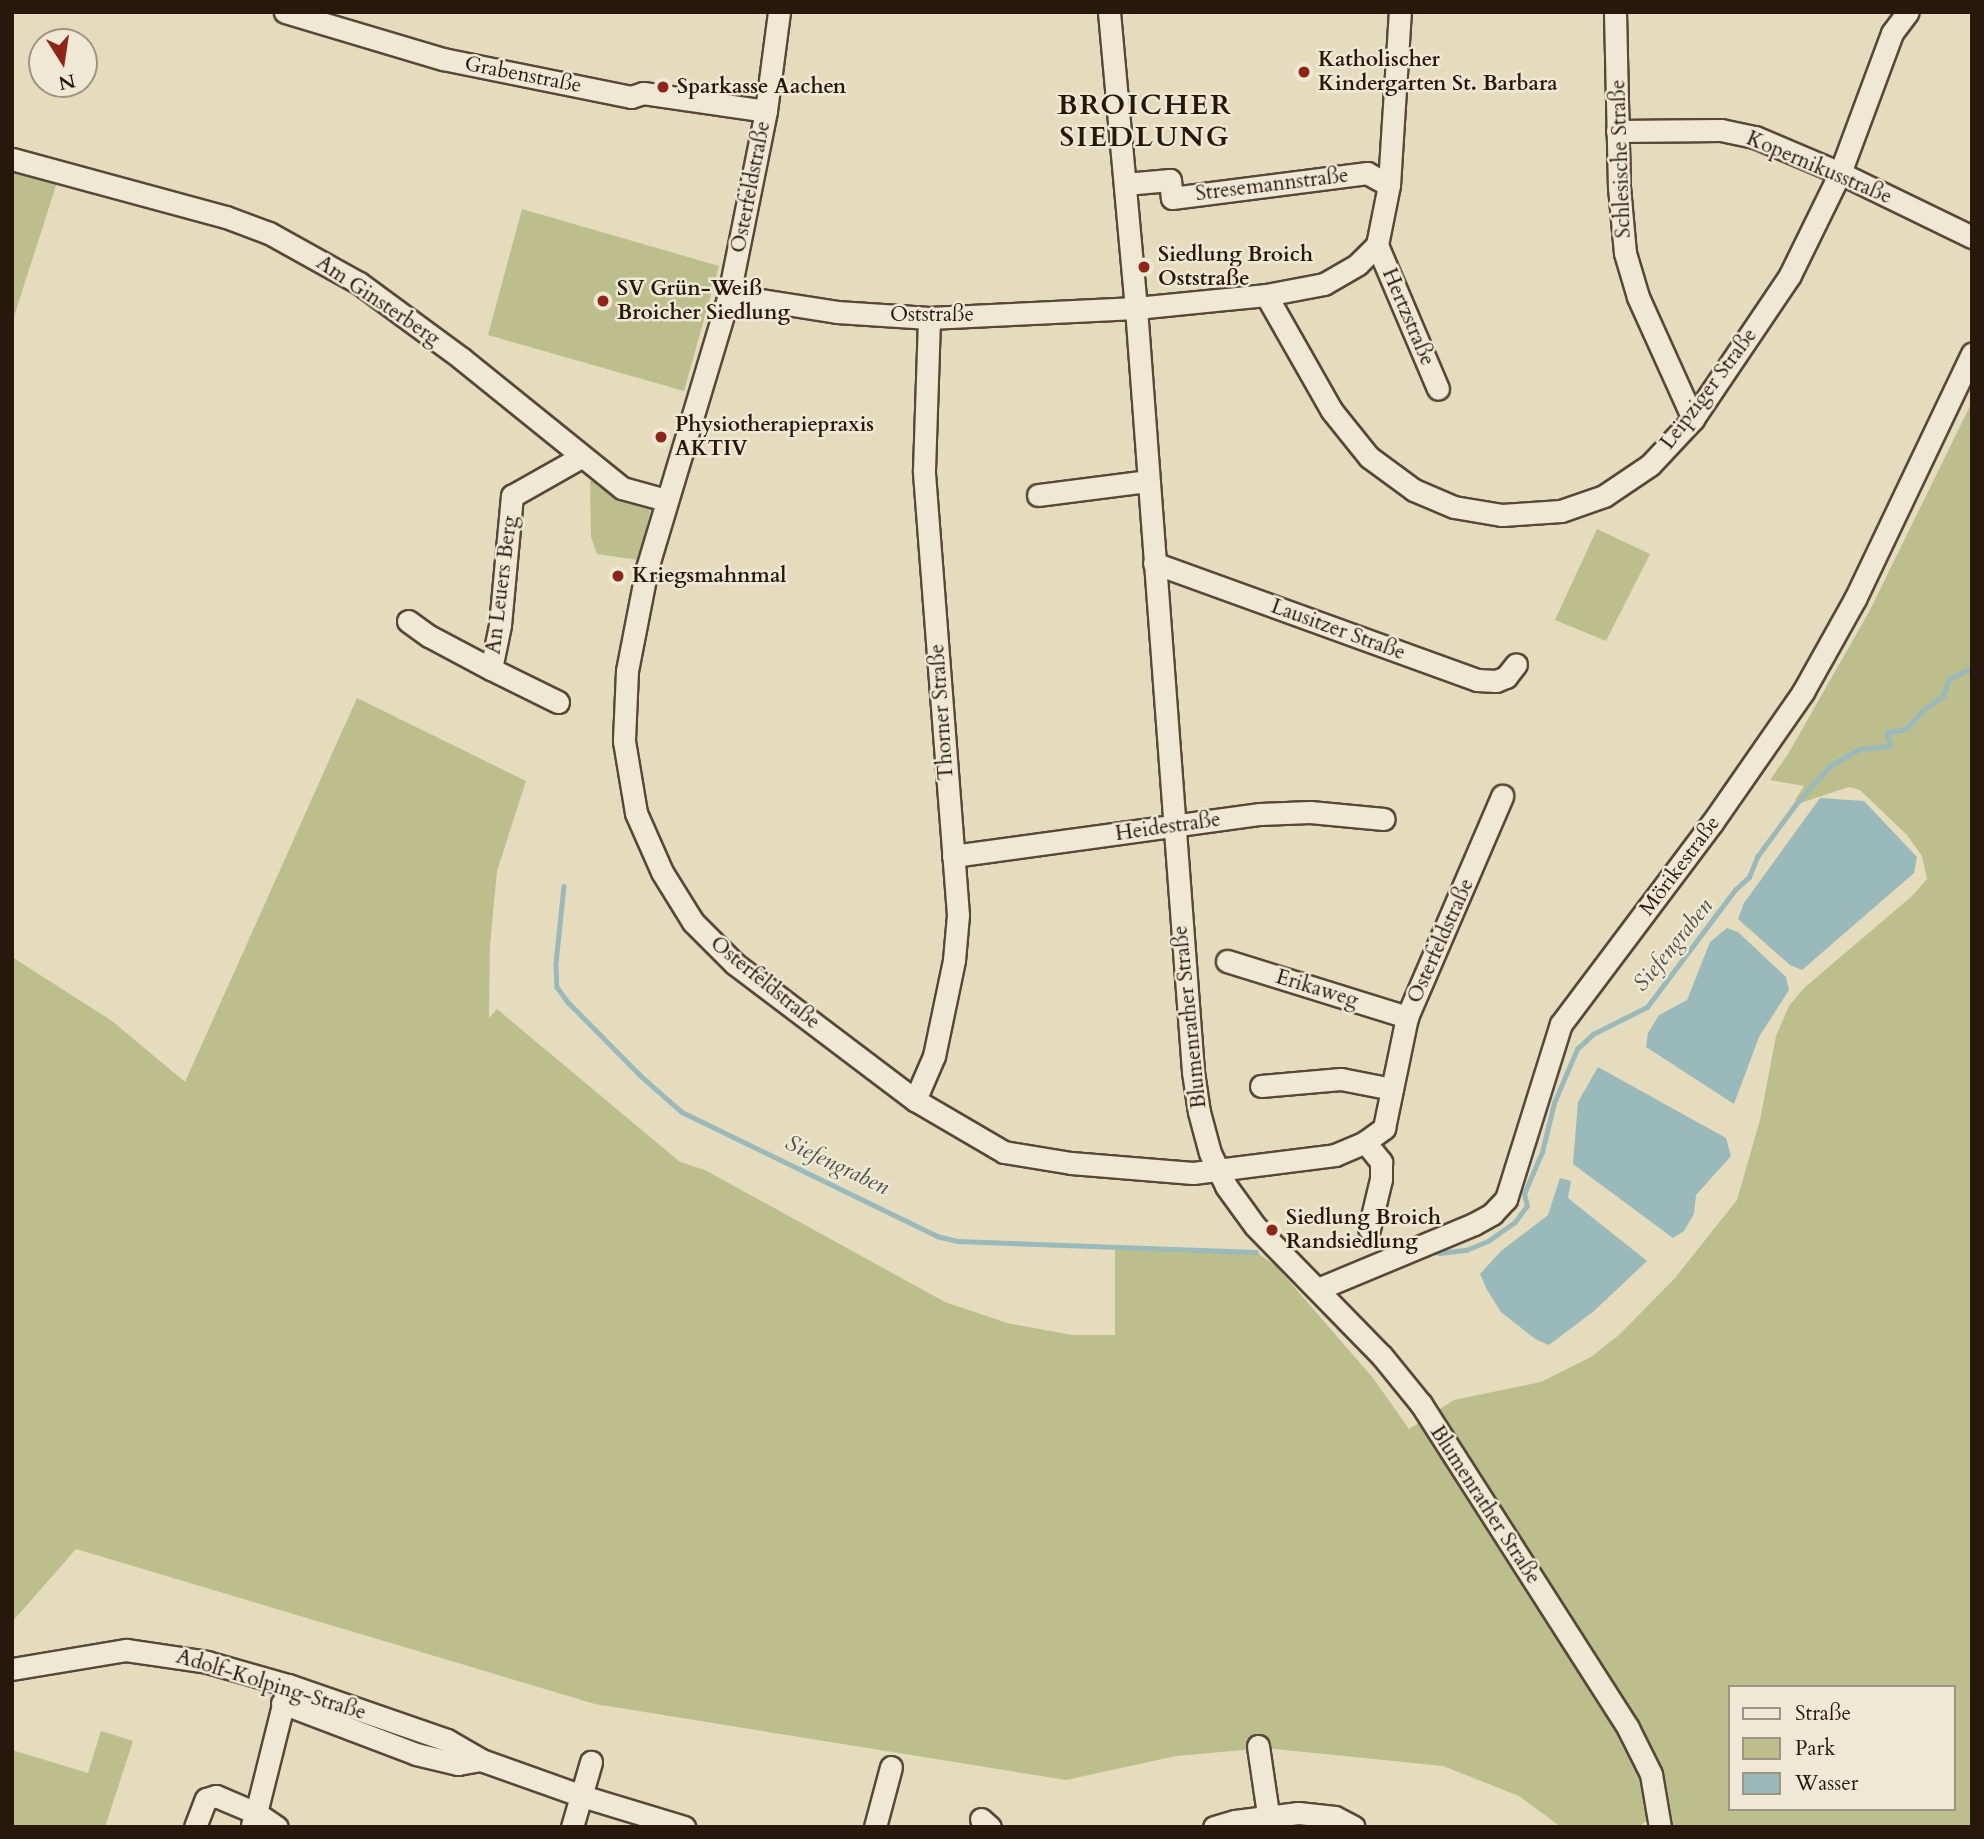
<!DOCTYPE html>
<meta charset="utf-8">
<style>
body{margin:0}
#map{position:relative;width:1984px;height:1839px;overflow:hidden;background:#e5dcbd;font-family:Cardo,serif}
div>[style]{position:absolute}
[style*='--x']{left:calc(var(--x)*1px);top:calc(var(--y)*1px);width:calc(var(--w)*1px);rotate:calc(var(--a)*1deg)}
.green>*{inset:0;background:#bcbe8c}
.water>*{inset:0;background:#9ab9bb}
.stream>*{height:4.5px;margin:-2.25px;padding:0 2.25px;transform-origin:2.25px;border-radius:2.25px;background:#9ab9bb}
.roads{filter:drop-shadow(2px 0 #574838) drop-shadow(-2px 0 #574838) drop-shadow(0 2px #574838) drop-shadow(0 -2px #574838)}
.minor>*{height:21px;margin:-10.5px;padding:0 10.5px;transform-origin:10.5px;border-radius:10.5px;background:#eee8d4}
.dots>*{width:19px;height:19px;translate:-50% -50%;box-sizing:border-box;border:4px solid #eee8d4;border-radius:50%}
span{translate:-50% -50%;white-space:nowrap;text-align:center;line-height:1.15;-webkit-text-stroke:5px #eee8d4;paint-order:stroke}
.poi-label{font-size:21px;color:#28170b;font-weight:700}
.left{translate:0 -50%;text-align:left}
.street-label{font-size:21px;color:#28170b}
.water-label{font-size:23px;color:#505049;font-style:italic}
.district-label{font-size:28px;color:#28170b;font-weight:700;letter-spacing:2px}
.frame{position:absolute;inset:0;border:14px solid #28170b;pointer-events:none}
.legend{position:absolute;left:1728px;top:1685px;width:228px;height:126px;box-sizing:border-box;background:#eee8d4;border:2px solid #9f9484;margin:0;padding:9px 12px;list-style:none;font-size:21px;color:#28170b}
.legend li{display:flex;align-items:center;gap:14px;height:35px}
.legend b{width:35px;border:2px solid #9f9484}
.north{position:absolute;left:28px;top:28px;width:70px;height:70px;box-sizing:border-box;background:#eee8d4;border:2px solid #9f9484;border-radius:50%;rotate:168deg;font-size:19px;font-weight:700;line-height:28px;text-align:center;color:#28170b}
.north::after{content:'';display:block;margin:auto;width:24px;height:32px;background:#8f2418;clip-path:polygon(50% 0,100% 100%,50% 72%,0 100%)}
</style>
<div id="map">
<div class="green">
<div style="clip-path:polygon(12px 164px,59px 176px,12px 323px)"></div>
<div style="clip-path:polygon(522px 209px,719px 266px,684px 391px,488px 335px)"></div>
<div style="clip-path:polygon(evenodd,1972px 402px,1972px 1827px,1671px 1827px,1668px 1802px,1639px 1827px,1561px 1827px,1519px 1796px,1443px 1766px,1266px 1748px,1176px 1756px,1066px 1780px,595px 1704px,76px 1549px,12px 1622px,12px 957px,112px 1021px,185px 1082px,357px 698px,526px 781px,497px 871px,490px 945px,489px 1018px,497px 1009px,680px 1162px,705px 1170px,945px 1302px,1007px 1323px,1072px 1335px,1115px 1335px,1115px 1249px,1253px 1250px,1276px 1266px,1373px 1378px,1409px 1429px,1454px 1400px,1541px 1382px,1591px 1357px,1619px 1335px,1675px 1278px,1737px 1200px,1760px 1120px,1776px 1036px,1789px 1006px,1804px 988px,1912px 896px,1927px 879px,1922px 856px,1907px 835px,1860px 790px,1849px 787px,1800px 803px,1795px 800px,1804px 786px,1770px 780px,1788px 754px,1869px 612px,1972px 402px,1730px 1687px,1954px 1687px,1954px 1809px,1730px 1809px,1730px 1687px)"></div>
<div style="clip-path:polygon(594px 478px,651px 509px,638px 560px,597px 554px,591px 537px,590px 482px)"></div>
<div style="clip-path:polygon(1597px 529px,1650px 554px,1606px 641px,1555px 620px)"></div>
<div style="clip-path:polygon(101px 1731px,133px 1741px,105px 1827px,12px 1827px,12px 1750px,88px 1773px)"></div>
</div>
<div class="water">
<div style="clip-path:polygon(1820px 798px,1864px 801px,1917px 857px,1914px 873px,1802px 970px,1790px 965px,1738px 919px,1744px 903px)"></div>
<div style="clip-path:polygon(1727px 928px,1738px 932px,1786px 977px,1789px 990px,1759px 1037px,1734px 1104px,1646px 1047px,1648px 1033px,1659px 1015px,1687px 1000px,1710px 942px)"></div>
<div style="clip-path:polygon(1598px 1067px,1726px 1138px,1731px 1156px,1696px 1195px,1694px 1214px,1684px 1231px,1673px 1238px,1573px 1164px,1578px 1102px)"></div>
<div style="clip-path:polygon(1560px 1178px,1571px 1181px,1568px 1198px,1647px 1261px,1594px 1311px,1549px 1345px,1535px 1339px,1501px 1312px,1487px 1290px,1480px 1274px,1501px 1251px,1548px 1215px)"></div>
</div>
<div class="stream">
<div style="--x:564;--y:886;--w:78;--a:95.9"></div>
<div style="--x:556;--y:964;--w:23;--a:88"></div>
<div style="--x:557;--y:987;--w:19;--a:54"></div>
<div style="--x:568;--y:1002;--w:105;--a:45.4"></div>
<div style="--x:642;--y:1077;--w:53;--a:41.2"></div>
<div style="--x:682;--y:1112;--w:284;--a:25.9"></div>
<div style="--x:937;--y:1236;--w:21;--a:14"></div>
<div style="--x:957;--y:1241;--w:299;--a:2.1"></div>
<div style="--x:1430;--y:1250;--w:10;--a:17"></div>
<div style="--x:1440;--y:1253;--w:26;--a:-7"></div>
<div style="--x:1466;--y:1250;--w:24;--a:-22"></div>
<div style="--x:1488;--y:1241;--w:32;--a:-35"></div>
<div style="--x:1514;--y:1223;--w:21;--a:-53"></div>
<div style="--x:1527;--y:1206;--w:12;--a:-104"></div>
<div style="--x:1524;--y:1194;--w:46;--a:-66.8"></div>
<div style="--x:1542;--y:1152;--w:50;--a:-76.2"></div>
<div style="--x:1554;--y:1103;--w:59;--a:-66.9"></div>
<div style="--x:1577;--y:1049;--w:22;--a:-43"></div>
<div style="--x:1593;--y:1034;--w:60;--a:-26.6"></div>
<div style="--x:1647;--y:1007;--w:146;--a:-53.1"></div>
<div style="--x:1735;--y:890;--w:19;--a:-43"></div>
<div style="--x:1749;--y:877;--w:22;--a:-68"></div>
<div style="--x:1757;--y:857;--w:66;--a:-53.7"></div>
<div style="--x:1796;--y:804;--w:51;--a:-48.2"></div>
<div style="--x:1830;--y:766;--w:34;--a:-30"></div>
<div style="--x:1859;--y:749;--w:31;--a:-6"></div>
<div style="--x:1890;--y:746;--w:14;--a:-102"></div>
<div style="--x:1887;--y:732;--w:19;--a:-9"></div>
<div style="--x:1906;--y:729;--w:25;--a:-48"></div>
<div style="--x:1923;--y:710;--w:24;--a:-35"></div>
<div style="--x:1943;--y:696;--w:18;--a:-71"></div>
<div style="--x:1949;--y:679;--w:25;--a:-26"></div>
</div>
<div class="roads">
<div class="minor">
<div style="--x:285;--y:12;--w:165;--a:16.6"></div>
<div style="--x:443;--y:59;--w:192;--a:11.4"></div>
<div style="--x:631;--y:97;--w:13;--a:-18"></div>
<div style="--x:643;--y:93;--w:124;--a:8.3"></div>
<div style="--x:779;--y:12;--w:100;--a:97.5"></div>
<div style="--x:766;--y:111;--w:188;--a:101.4"></div>
<div style="--x:729;--y:295;--w:285;--a:106.7"></div>
<div style="--x:647;--y:568;--w:105;--a:101"></div>
<div style="--x:627;--y:671;--w:70;--a:92.5"></div>
<div style="--x:624;--y:741;--w:73;--a:80.5"></div>
<div style="--x:636;--y:813;--w:64;--a:66.2"></div>
<div style="--x:662;--y:872;--w:59;--a:58.2"></div>
<div style="--x:693;--y:922;--w:59;--a:45"></div>
<div style="--x:735;--y:964;--w:226;--a:37.1"></div>
<div style="--x:915;--y:1100;--w:103;--a:30.3"></div>
<div style="--x:1004;--y:1152;--w:68;--a:9.3"></div>
<div style="--x:1071;--y:1163;--w:122;--a:4.7"></div>
<div style="--x:1193;--y:1173;--w:143;--a:-7.2"></div>
<div style="--x:1335;--y:1155;--w:33;--a:-23"></div>
<div style="--x:1365;--y:1142;--w:24;--a:-36"></div>
<div style="--x:1384;--y:1128;--w:113;--a:-78.3"></div>
<div style="--x:1407;--y:1017;--w:241;--a:-66.7"></div>
<div style="--x:1109;--y:12;--w:297;--a:84.8"></div>
<div style="--x:1136;--y:308;--w:766;--a:85.73"></div>
<div style="--x:1193;--y:1072;--w:40;--a:81.5"></div>
<div style="--x:1199;--y:1112;--w:42;--a:75"></div>
<div style="--x:1210;--y:1153;--w:37;--a:64"></div>
<div style="--x:1226;--y:1186;--w:49;--a:54.1"></div>
<div style="--x:1255;--y:1226;--w:182;--a:45.7"></div>
<div style="--x:1382;--y:1356;--w:62;--a:50.9"></div>
<div style="--x:1421;--y:1404;--w:384;--a:57.4"></div>
<div style="--x:1628;--y:1728;--w:51;--a:63.4"></div>
<div style="--x:1651;--y:1774;--w:54;--a:80.4"></div>
<div style="--x:1615;--y:12;--w:175;--a:88.7"></div>
<div style="--x:1619;--y:187;--w:66;--a:84.8"></div>
<div style="--x:1625;--y:253;--w:46;--a:73.5"></div>
<div style="--x:1638;--y:297;--w:134;--a:65.7"></div>
<div style="--x:1617;--y:131;--w:104;--a:-0.6"></div>
<div style="--x:1721;--y:130;--w:35;--a:12"></div>
<div style="--x:1755;--y:137;--w:92;--a:23"></div>
<div style="--x:1840;--y:173;--w:147;--a:25.9"></div>
<div style="--x:12;--y:159;--w:222;--a:15.2"></div>
<div style="--x:226;--y:217;--w:46;--a:20.4"></div>
<div style="--x:269;--y:233;--w:103;--a:29.1"></div>
<div style="--x:359;--y:283;--w:127;--a:36.3"></div>
<div style="--x:461;--y:358;--w:207;--a:38.9"></div>
<div style="--x:622;--y:488;--w:46;--a:15.3"></div>
<div style="--x:1125;--y:184;--w:45;--a:-5.1"></div>
<div style="--x:1170;--y:180;--w:18;--a:84"></div>
<div style="--x:1172;--y:198;--w:197;--a:-7.3"></div>
<div style="--x:1367;--y:173;--w:25;--a:29"></div>
<div style="--x:1377;--y:245;--w:156;--a:67"></div>
<div style="--x:729;--y:295;--w:109;--a:8.9"></div>
<div style="--x:837;--y:312;--w:92;--a:3.7"></div>
<div style="--x:929;--y:318;--w:207;--a:-2.8"></div>
<div style="--x:1136;--y:308;--w:131;--a:-5.7"></div>
<div style="--x:1266;--y:295;--w:59;--a:-10.7"></div>
<div style="--x:1324;--y:284;--w:39;--a:-30"></div>
<div style="--x:1358;--y:264;--w:27;--a:-45"></div>
<div style="--x:1377;--y:245;--w:61;--a:-78.7"></div>
<div style="--x:1389;--y:185;--w:173;--a:-86.4"></div>
<div style="--x:1266;--y:295;--w:133;--a:60.4"></div>
<div style="--x:1332;--y:411;--w:59;--a:51.2"></div>
<div style="--x:1369;--y:457;--w:56;--a:36.3"></div>
<div style="--x:1414;--y:490;--w:43;--a:23"></div>
<div style="--x:1454;--y:507;--w:49;--a:9.5"></div>
<div style="--x:1502;--y:515;--w:59;--a:-3.9"></div>
<div style="--x:1561;--y:511;--w:46;--a:-19.2"></div>
<div style="--x:1604;--y:496;--w:55;--a:-34"></div>
<div style="--x:1650;--y:465;--w:63;--a:-46.9"></div>
<div style="--x:1693;--y:419;--w:174;--a:-56"></div>
<div style="--x:1790;--y:275;--w:114;--a:-63.9"></div>
<div style="--x:1840;--y:173;--w:149;--a:-69.6"></div>
<div style="--x:1892;--y:33;--w:26;--a:-53"></div>
<div style="--x:1038;--y:495;--w:111;--a:-7.3"></div>
<div style="--x:1154;--y:563;--w:344;--a:19.9"></div>
<div style="--x:1477;--y:680;--w:19;--a:3"></div>
<div style="--x:1496;--y:681;--w:11;--a:-22"></div>
<div style="--x:1506;--y:677;--w:16;--a:-52"></div>
<div style="--x:408;--y:621;--w:26;--a:36"></div>
<div style="--x:429;--y:636;--w:70;--a:28"></div>
<div style="--x:558;--y:702;--w:75;--a:-153.8"></div>
<div style="--x:491;--y:669;--w:45;--a:-78.4"></div>
<div style="--x:500;--y:625;--w:130;--a:-84.7"></div>
<div style="--x:512;--y:496;--w:79;--a:-29.5"></div>
<div style="--x:953;--y:856;--w:310;--a:-7.8"></div>
<div style="--x:1260;--y:814;--w:50;--a:-2.3"></div>
<div style="--x:1310;--y:812;--w:74;--a:5.4"></div>
<div style="--x:1227;--y:961;--w:189;--a:17.3"></div>
<div style="--x:1261;--y:1086;--w:80;--a:-5"></div>
<div style="--x:1341;--y:1079;--w:52;--a:11.1"></div>
<div style="--x:915;--y:1100;--w:48;--a:-66.6"></div>
<div style="--x:934;--y:1056;--w:98;--a:-78.2"></div>
<div style="--x:954;--y:960;--w:45;--a:-84.9"></div>
<div style="--x:958;--y:915;--w:446;--a:-94.4"></div>
<div style="--x:924;--y:470;--w:152;--a:-88.1"></div>
<div style="--x:1365;--y:1142;--w:26;--a:51"></div>
<div style="--x:1381;--y:1162;--w:17;--a:90"></div>
<div style="--x:1381;--y:1179;--w:51;--a:103.5"></div>
<div style="--x:1318;--y:1289;--w:169;--a:-22.6"></div>
<div style="--x:1474;--y:1224;--w:21;--a:-29"></div>
<div style="--x:1492;--y:1214;--w:21;--a:-47"></div>
<div style="--x:1506;--y:1199;--w:183;--a:-72.6"></div>
<div style="--x:1561;--y:1024;--w:251;--a:-53.1"></div>
<div style="--x:1712;--y:823;--w:160;--a:-55.2"></div>
<div style="--x:1803;--y:692;--w:107;--a:-60.8"></div>
<div style="--x:1855;--y:599;--w:272;--a:-64.5"></div>
<div style="--x:12;--y:1669;--w:116;--a:-9.5"></div>
<div style="--x:126;--y:1650;--w:82;--a:8.4"></div>
<div style="--x:207;--y:1662;--w:84;--a:15.9"></div>
<div style="--x:288;--y:1685;--w:168;--a:19.1"></div>
<div style="--x:447;--y:1740;--w:39;--a:30"></div>
<div style="--x:481;--y:1760;--w:107;--a:19.6"></div>
<div style="--x:582;--y:1796;--w:107;--a:16.9"></div>
<div style="--x:282;--y:1703;--w:143;--a:20.8"></div>
<div style="--x:416;--y:1754;--w:43;--a:13.4"></div>
<div style="--x:458;--y:1764;--w:23;--a:-10"></div>
<div style="--x:1258;--y:1746;--w:82;--a:81.6"></div>
<div style="--x:981;--y:1819;--w:12;--a:42"></div>
<div style="--x:252;--y:1825;--w:13;--a:-72"></div>
<div style="--x:256;--y:1813;--w:25;--a:34"></div>
<div style="--x:195;--y:1827;--w:30;--a:-69"></div>
<div style="--x:206;--y:1799;--w:10;--a:-17"></div>
<div style="--x:216;--y:1796;--w:43;--a:23"></div>
<div style="--x:256;--y:1813;--w:132;--a:-76"></div>
<div style="--x:572;--y:1827;--w:68;--a:-73.7"></div>
<div style="--x:875;--y:1827;--w:62;--a:-75.1"></div>
<div style="--x:1214;--y:1827;--w:22;--a:-16"></div>
<div style="--x:1235;--y:1821;--w:64;--a:-7.2"></div>
<div style="--x:1298;--y:1813;--w:37;--a:6"></div>
<div style="--x:1335;--y:1817;--w:21;--a:28"></div>
</div>
</div>
<div class="dots">
<div style="left:1304px;top:72px;background:#8f2418"></div>
<div style="left:663px;top:87px;background:#8f2418"></div>
<div style="left:1144px;top:267px;background:#8f2418"></div>
<div style="left:603px;top:301px;background:#8f2418"></div>
<div style="left:661px;top:437px;background:#8f2418"></div>
<div style="left:618px;top:576px;background:#8f2418"></div>
<div style="left:1272px;top:1230px;background:#8f2418"></div>
</div>
<div class="poi-label">
<span class="left" style="left:1318px;top:72px">Katholischer<br>Kindergarten St. Barbara</span>
<span class="left" style="left:677px;top:87px">Sparkasse Aachen</span>
<span class="left" style="left:1158px;top:267px">Siedlung Broich<br>Oststraße</span>
<span class="left" style="left:617px;top:301px">SV Grün-Weiß<br>Broicher Siedlung</span>
<span class="left" style="left:675px;top:437px">Physiotherapiepraxis<br>AKTIV</span>
<span class="left" style="left:632px;top:576px">Kriegsmahnmal</span>
<span class="left" style="left:1286px;top:1230px">Siedlung Broich<br>Randsiedlung</span>
</div>
<div class="street-label">
<span style="left:523px;top:75px;rotate:11deg">Grabenstraße</span>
<span style="left:1621px;top:159px;rotate:-92deg">Schlesische Straße</span>
<span style="left:1819px;top:168px;rotate:23deg">Kopernikusstraße</span>
<span style="left:1272px;top:185px;rotate:-7deg">Stresemannstraße</span>
<span style="left:751px;top:187px;rotate:-79deg">Osterfeldstraße</span>
<span style="left:378px;top:301px;rotate:34deg">Am Ginsterberg</span>
<span style="left:932px;top:315px">Oststraße</span>
<span style="left:1408px;top:317px;rotate:67deg">Hertzstraße</span>
<span style="left:1709px;top:389px;rotate:-53deg">Leipziger Straße</span>
<span style="left:502px;top:585px;rotate:-83deg">An Leuers Berg</span>
<span style="left:1338px;top:630px;rotate:20deg">Lausitzer Straße</span>
<span style="left:942px;top:712px;rotate:-94deg">Thorner Straße</span>
<span style="left:1168px;top:827px;rotate:-8deg">Heidestraße</span>
<span style="left:1680px;top:866px;rotate:-53deg">Mörikestraße</span>
<span style="left:1441px;top:941px;rotate:-66deg">Osterfeldstraße</span>
<span style="left:765px;top:983px;rotate:39deg">Osterfeldstraße</span>
<span style="left:1317px;top:989px;rotate:17deg">Erikaweg</span>
<span style="left:1190px;top:1017px;rotate:-96deg">Blumenrather Straße</span>
<span style="left:1485px;top:1505px;rotate:57deg">Blumenrather Straße</span>
<span style="left:271px;top:1685px;rotate:17deg">Adolf-Kolping-Straße</span>
</div>
<div class="water-label">
<span style="left:1673px;top:945px;rotate:-51deg">Siefengraben</span>
<span style="left:837px;top:1165px;rotate:25deg">Siefengraben</span>
</div>
<div class="district-label">
<span style="left:1145px;top:121px">BROICHER<br>SIEDLUNG</span>
</div>
<div class="frame"></div>
<ul class="legend">
<li><b style="height:9px;background:#eee8d4"></b>Straße</li>
<li><b style="height:19px;background:#bcbe8c"></b>Park</li>
<li><b style="height:19px;background:#9ab9bb"></b>Wasser</li>
</ul>
<div class="north">N</div>
</div>
